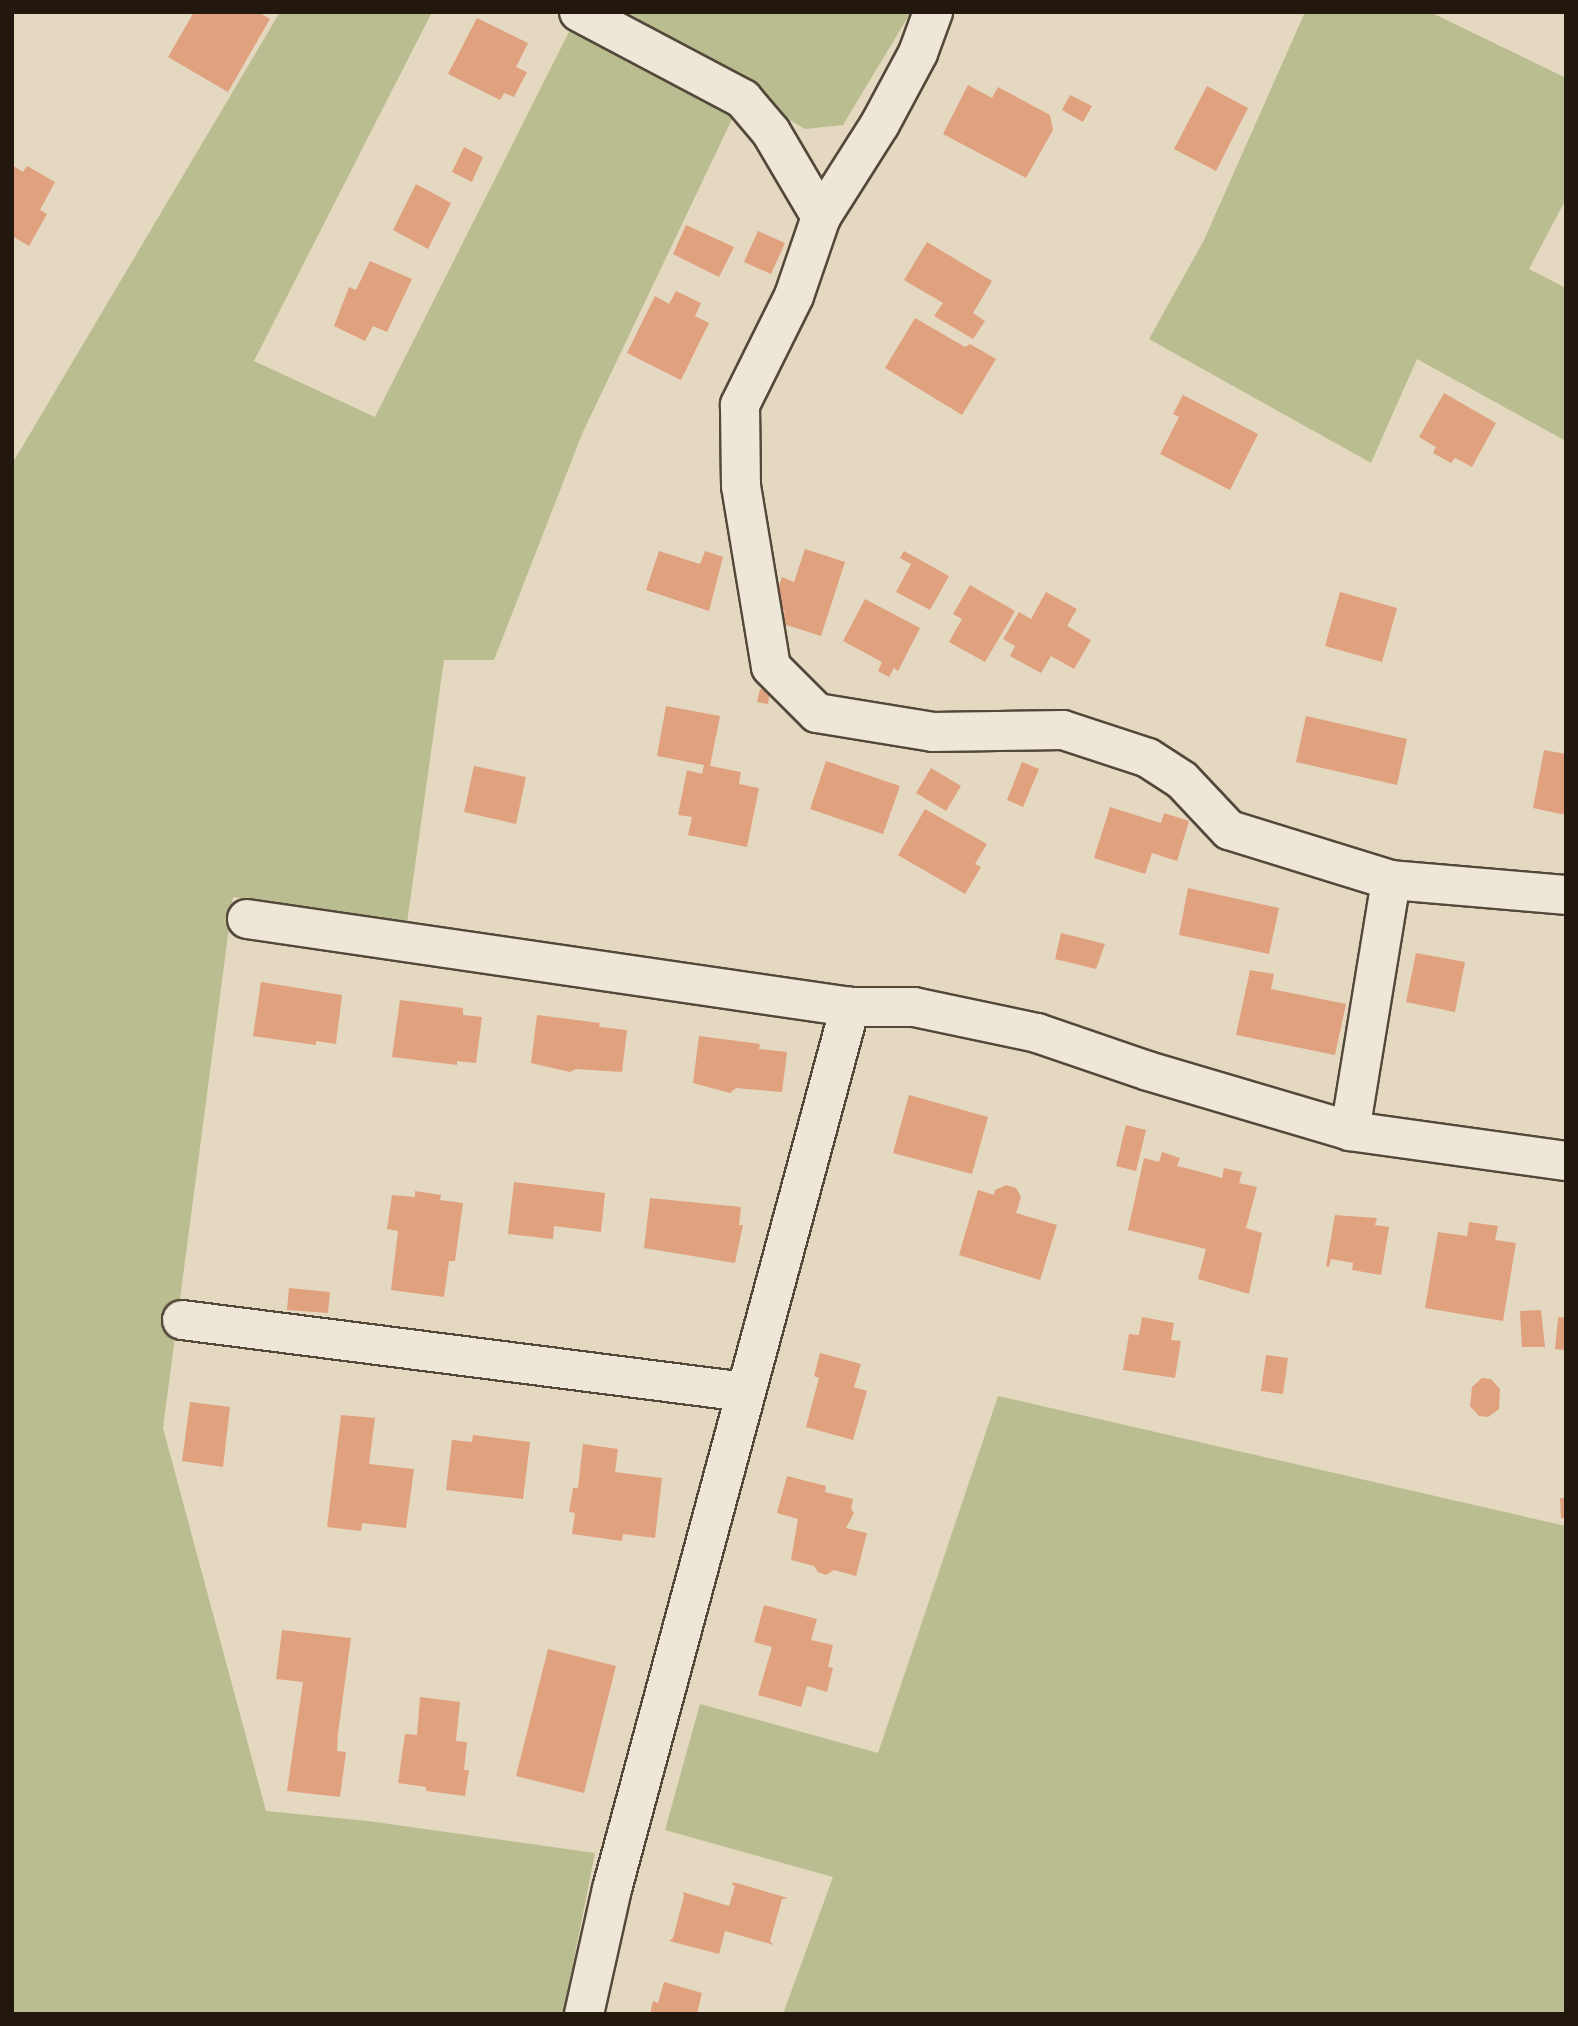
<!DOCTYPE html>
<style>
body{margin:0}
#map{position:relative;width:1578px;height:2026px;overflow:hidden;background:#e5d8c0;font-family:"IM FELL French Canon",serif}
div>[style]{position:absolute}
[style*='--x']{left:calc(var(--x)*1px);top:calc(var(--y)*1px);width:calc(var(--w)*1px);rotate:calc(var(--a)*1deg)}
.green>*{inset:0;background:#babd8f}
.building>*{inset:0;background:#e0a17f}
.roads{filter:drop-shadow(2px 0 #53483a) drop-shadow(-2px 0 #53483a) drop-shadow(0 2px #53483a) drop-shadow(0 -2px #53483a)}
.minor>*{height:38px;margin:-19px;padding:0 19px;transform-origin:19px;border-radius:19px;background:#eee6d6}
span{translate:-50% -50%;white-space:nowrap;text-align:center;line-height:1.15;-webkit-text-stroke:6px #eee6d6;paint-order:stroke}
.frame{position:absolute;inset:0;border:14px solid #22180e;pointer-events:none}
</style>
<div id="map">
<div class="green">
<div style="clip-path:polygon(280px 12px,432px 12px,254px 361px,375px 417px,572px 26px,734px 115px,582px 434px,494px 660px,444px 660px,406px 930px,233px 897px,163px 1428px,266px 1811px,368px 1821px,595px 1853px,563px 2014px,12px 2014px,12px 464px)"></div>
<div style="clip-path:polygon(606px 12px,911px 12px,843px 125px,805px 129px)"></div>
<div style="clip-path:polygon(1305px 12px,1430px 12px,1566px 78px,1566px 199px,1529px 269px,1566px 288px,1566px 441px,1417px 359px,1371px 463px,1149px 339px,1204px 240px)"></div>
<div style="clip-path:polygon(998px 1396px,1566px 1526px,1566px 2014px,783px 2014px,833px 1877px,665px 1830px,700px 1704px,878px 1753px)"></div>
</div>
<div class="building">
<div style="clip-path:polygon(194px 12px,258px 12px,270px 19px,228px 92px,168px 57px)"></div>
<div style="clip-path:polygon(477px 18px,528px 43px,516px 67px,527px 72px,514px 97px,504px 93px,500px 100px,448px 74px)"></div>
<div style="clip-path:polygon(968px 85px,992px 98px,998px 87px,1050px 115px,1053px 130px,1026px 178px,943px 134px)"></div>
<div style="clip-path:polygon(1207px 86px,1248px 108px,1216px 171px,1174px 149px)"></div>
<div style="clip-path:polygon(1070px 95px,1092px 106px,1083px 122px,1062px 110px)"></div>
<div style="clip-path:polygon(464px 147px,483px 157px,472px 182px,452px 172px)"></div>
<div style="clip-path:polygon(12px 165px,23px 172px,27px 166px,55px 182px,40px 210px,47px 214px,29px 246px,12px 236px)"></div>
<div style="clip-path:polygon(416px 184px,451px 203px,428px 249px,393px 230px)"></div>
<div style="clip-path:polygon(686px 225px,734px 247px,719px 277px,673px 254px)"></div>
<div style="clip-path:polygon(758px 231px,785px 243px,771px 274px,744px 262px)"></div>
<div style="clip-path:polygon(927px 242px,992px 281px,973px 313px,985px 321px,973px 339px,934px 316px,943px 303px,904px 280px)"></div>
<div style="clip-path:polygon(370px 261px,412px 279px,387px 332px,373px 326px,365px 341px,334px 326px,349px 287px,356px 290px)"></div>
<div style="clip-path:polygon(676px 291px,701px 303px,695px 316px,709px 323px,681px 380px,627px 353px,655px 296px,669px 304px)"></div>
<div style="clip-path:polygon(915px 318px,965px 347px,970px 344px,996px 359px,962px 415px,885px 368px)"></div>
<div style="clip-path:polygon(1444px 393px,1496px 423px,1472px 467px,1455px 458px,1451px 463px,1433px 453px,1436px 447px,1419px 437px)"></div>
<div style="clip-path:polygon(1183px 395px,1258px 434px,1230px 490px,1160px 454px,1179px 417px,1173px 414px)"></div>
<div style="clip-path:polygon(805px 549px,845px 562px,821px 636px,780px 623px,785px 611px,772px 607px,782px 577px,794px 582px)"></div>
<div style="clip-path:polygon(659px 551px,700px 564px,705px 551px,723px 557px,709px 611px,646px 590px)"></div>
<div style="clip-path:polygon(904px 551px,949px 576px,930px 610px,896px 592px,911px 564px,900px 558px)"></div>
<div style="clip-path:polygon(970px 585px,1015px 611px,985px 662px,949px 642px,962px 619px,953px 614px)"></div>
<div style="clip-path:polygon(1046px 592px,1077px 609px,1067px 626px,1091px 640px,1074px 669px,1051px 656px,1041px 673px,1010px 656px,1015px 646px,1003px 639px,1019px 612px,1031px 619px)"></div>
<div style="clip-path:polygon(1340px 592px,1397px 608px,1382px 662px,1325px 646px)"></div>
<div style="clip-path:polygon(865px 599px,920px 628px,898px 671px,894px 668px,889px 677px,878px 671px,882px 662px,843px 641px)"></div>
<div style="clip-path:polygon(760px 689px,770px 691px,768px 704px,757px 702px)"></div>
<div style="clip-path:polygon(666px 706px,720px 716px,710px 766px,741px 772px,739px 784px,759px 788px,747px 847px,688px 835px,692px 817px,678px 815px,687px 770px,702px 774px,704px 765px,657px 756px)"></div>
<div style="clip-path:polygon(1306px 716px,1407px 739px,1397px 785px,1296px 762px)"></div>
<div style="clip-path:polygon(1544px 750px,1566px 754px,1566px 815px,1533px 808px)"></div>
<div style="clip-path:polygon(826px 761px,900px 786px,883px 834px,810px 809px)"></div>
<div style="clip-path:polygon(1022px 762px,1039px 769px,1023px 807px,1007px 800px)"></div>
<div style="clip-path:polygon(474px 766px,526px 777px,516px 824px,464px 812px)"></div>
<div style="clip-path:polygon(931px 768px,961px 786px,946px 811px,916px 793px)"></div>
<div style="clip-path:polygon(1110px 807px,1161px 823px,1164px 813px,1189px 821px,1177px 861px,1152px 853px,1145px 874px,1094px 858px)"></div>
<div style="clip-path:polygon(925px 809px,987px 844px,975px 864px,981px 867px,965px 894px,898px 855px)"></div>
<div style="clip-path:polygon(1188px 888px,1279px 908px,1269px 954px,1179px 935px)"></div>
<div style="clip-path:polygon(1061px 933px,1105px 944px,1096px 969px,1055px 959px)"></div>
<div style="clip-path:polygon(1416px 953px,1465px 962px,1455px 1012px,1406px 1002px)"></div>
<div style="clip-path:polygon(1250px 970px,1274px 974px,1271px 989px,1346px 1004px,1335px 1055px,1236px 1035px)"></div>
<div style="clip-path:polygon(261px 982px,342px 995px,336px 1044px,316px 1041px,316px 1045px,253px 1036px)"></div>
<div style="clip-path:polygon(400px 1000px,463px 1008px,463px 1015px,482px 1017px,476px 1063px,457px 1061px,457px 1065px,392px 1057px)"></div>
<div style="clip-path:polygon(537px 1015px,600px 1023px,599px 1027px,627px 1030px,622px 1072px,576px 1069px,570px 1072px,531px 1063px)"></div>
<div style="clip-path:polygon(699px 1036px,760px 1044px,759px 1049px,787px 1052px,782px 1092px,736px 1088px,730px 1093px,693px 1083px)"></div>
<div style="clip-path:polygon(909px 1095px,988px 1117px,972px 1174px,893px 1153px)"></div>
<div style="clip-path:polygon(1126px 1125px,1146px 1130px,1136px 1171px,1116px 1166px)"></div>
<div style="clip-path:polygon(1162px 1152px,1180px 1158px,1177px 1166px,1201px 1172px,1222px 1178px,1224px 1168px,1242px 1172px,1239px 1183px,1257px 1187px,1246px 1228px,1262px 1233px,1249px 1294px,1198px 1279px,1206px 1249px,1128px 1230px,1144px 1158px,1159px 1162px)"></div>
<div style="clip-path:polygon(514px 1182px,605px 1193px,601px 1232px,554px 1226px,553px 1239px,508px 1234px)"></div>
<div style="clip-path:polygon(1006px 1185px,1016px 1188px,1021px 1197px,1016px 1213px,1057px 1225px,1040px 1280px,959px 1255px,978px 1190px,994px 1195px,995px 1190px)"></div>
<div style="clip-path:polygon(415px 1191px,441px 1195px,440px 1200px,463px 1203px,455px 1261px,449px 1261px,444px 1297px,391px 1290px,398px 1231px,387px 1229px,392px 1195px,415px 1197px)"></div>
<div style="clip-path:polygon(650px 1198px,741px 1207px,739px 1225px,743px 1225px,735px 1263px,644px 1248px)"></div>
<div style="clip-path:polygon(1335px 1215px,1377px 1218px,1375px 1225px,1389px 1227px,1381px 1275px,1352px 1270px,1353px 1263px,1331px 1259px,1329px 1267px,1326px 1266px)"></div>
<div style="clip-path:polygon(1469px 1222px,1498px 1226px,1495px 1240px,1516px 1243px,1503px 1321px,1425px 1308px,1438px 1232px,1467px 1236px)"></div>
<div style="clip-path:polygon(289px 1288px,330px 1292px,328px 1313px,287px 1310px)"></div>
<div style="clip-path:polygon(1541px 1310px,1545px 1347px,1522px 1347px,1520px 1311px)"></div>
<div style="clip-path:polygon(1142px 1317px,1174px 1323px,1171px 1340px,1181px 1341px,1175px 1378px,1123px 1370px,1129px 1334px,1139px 1335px)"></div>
<div style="clip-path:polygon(1558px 1317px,1566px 1318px,1566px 1350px,1555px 1349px)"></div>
<div style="clip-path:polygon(820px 1353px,861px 1364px,854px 1387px,867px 1391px,853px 1440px,806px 1427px,819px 1378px,814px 1376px)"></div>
<div style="clip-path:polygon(1266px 1355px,1288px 1358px,1283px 1394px,1261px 1391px)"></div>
<div style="clip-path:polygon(1482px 1378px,1491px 1379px,1500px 1389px,1499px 1409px,1488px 1417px,1479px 1416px,1470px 1406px,1472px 1387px)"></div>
<div style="clip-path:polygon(190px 1402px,230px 1407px,223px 1467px,182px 1461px)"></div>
<div style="clip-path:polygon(341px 1415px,375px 1418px,369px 1464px,414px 1469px,406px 1528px,362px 1523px,361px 1531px,327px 1527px)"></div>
<div style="clip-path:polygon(473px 1435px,530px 1442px,523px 1499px,446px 1490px,452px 1440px,472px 1442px)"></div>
<div style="clip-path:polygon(583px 1444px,618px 1449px,615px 1472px,662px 1478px,655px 1538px,623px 1534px,622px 1541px,572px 1534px,575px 1513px,569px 1512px,573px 1488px,578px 1488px)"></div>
<div style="clip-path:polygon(787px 1476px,826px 1486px,825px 1492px,853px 1499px,851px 1509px,854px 1513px,846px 1528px,867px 1533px,856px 1576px,834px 1570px,826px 1575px,818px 1572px,814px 1566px,791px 1560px,798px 1519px,777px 1513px)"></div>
<div style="clip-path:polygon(1560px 1498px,1566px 1498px,1566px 1518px,1561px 1518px)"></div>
<div style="clip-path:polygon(764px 1605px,817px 1619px,811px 1640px,833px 1645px,828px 1667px,833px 1668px,827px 1692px,807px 1686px,801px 1707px,758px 1695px,772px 1647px,754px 1642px)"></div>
<div style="clip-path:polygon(282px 1630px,351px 1638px,338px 1733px,337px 1751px,346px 1752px,340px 1797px,287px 1791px,303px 1682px,276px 1679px)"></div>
<div style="clip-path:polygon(548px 1649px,616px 1666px,584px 1793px,516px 1776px)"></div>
<div style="clip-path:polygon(420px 1697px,460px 1702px,456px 1741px,467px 1742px,464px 1770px,469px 1770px,465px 1796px,426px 1791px,426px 1787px,398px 1783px,405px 1734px,417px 1735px)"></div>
<div style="clip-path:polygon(733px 1882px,788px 1898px,782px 1899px,770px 1941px,774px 1945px,725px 1931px,719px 1954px,669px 1941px,673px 1938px,684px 1896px,683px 1892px,729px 1906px,735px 1886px,732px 1885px)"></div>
<div style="clip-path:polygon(664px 1982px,702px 1993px,697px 2014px,650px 2014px,653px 2001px,658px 2003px)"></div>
</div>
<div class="roads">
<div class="minor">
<div style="--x:579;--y:12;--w:186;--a:27.9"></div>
<div style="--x:743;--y:99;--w:43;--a:49.7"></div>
<div style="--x:771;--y:132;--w:99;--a:59.5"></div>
<div style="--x:821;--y:217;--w:83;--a:108.9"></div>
<div style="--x:794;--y:296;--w:122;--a:116.4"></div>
<div style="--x:740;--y:405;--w:81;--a:89.3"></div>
<div style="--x:741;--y:486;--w:183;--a:80.6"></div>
<div style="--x:771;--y:667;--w:65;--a:45"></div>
<div style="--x:817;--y:713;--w:118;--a:9.3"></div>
<div style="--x:933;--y:732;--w:130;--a:-0.9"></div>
<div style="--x:1063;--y:730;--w:89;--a:18.2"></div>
<div style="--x:1148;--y:758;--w:40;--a:32.9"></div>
<div style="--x:1182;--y:780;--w:69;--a:46.8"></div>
<div style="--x:1229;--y:830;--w:170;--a:17.2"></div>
<div style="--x:1391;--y:880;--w:176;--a:4.9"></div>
<div style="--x:821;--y:217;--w:110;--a:-57.6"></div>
<div style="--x:880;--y:124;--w:81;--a:-61.8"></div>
<div style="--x:918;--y:53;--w:44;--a:-69.9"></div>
<div style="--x:247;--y:919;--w:609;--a:8.3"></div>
<div style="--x:850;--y:1007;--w:64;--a:0"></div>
<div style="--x:914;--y:1007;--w:126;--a:11.9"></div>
<div style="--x:1037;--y:1033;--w:117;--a:18.9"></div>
<div style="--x:1148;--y:1071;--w:211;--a:16.5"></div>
<div style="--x:1350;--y:1131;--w:218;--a:7.9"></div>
<div style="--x:1350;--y:1131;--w:254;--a:-80.7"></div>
<div style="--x:182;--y:1320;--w:568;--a:7.29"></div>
<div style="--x:584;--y:2014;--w:128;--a:-77.4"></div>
<div style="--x:612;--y:1889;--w:914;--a:-74.9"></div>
</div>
</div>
<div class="frame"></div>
</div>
